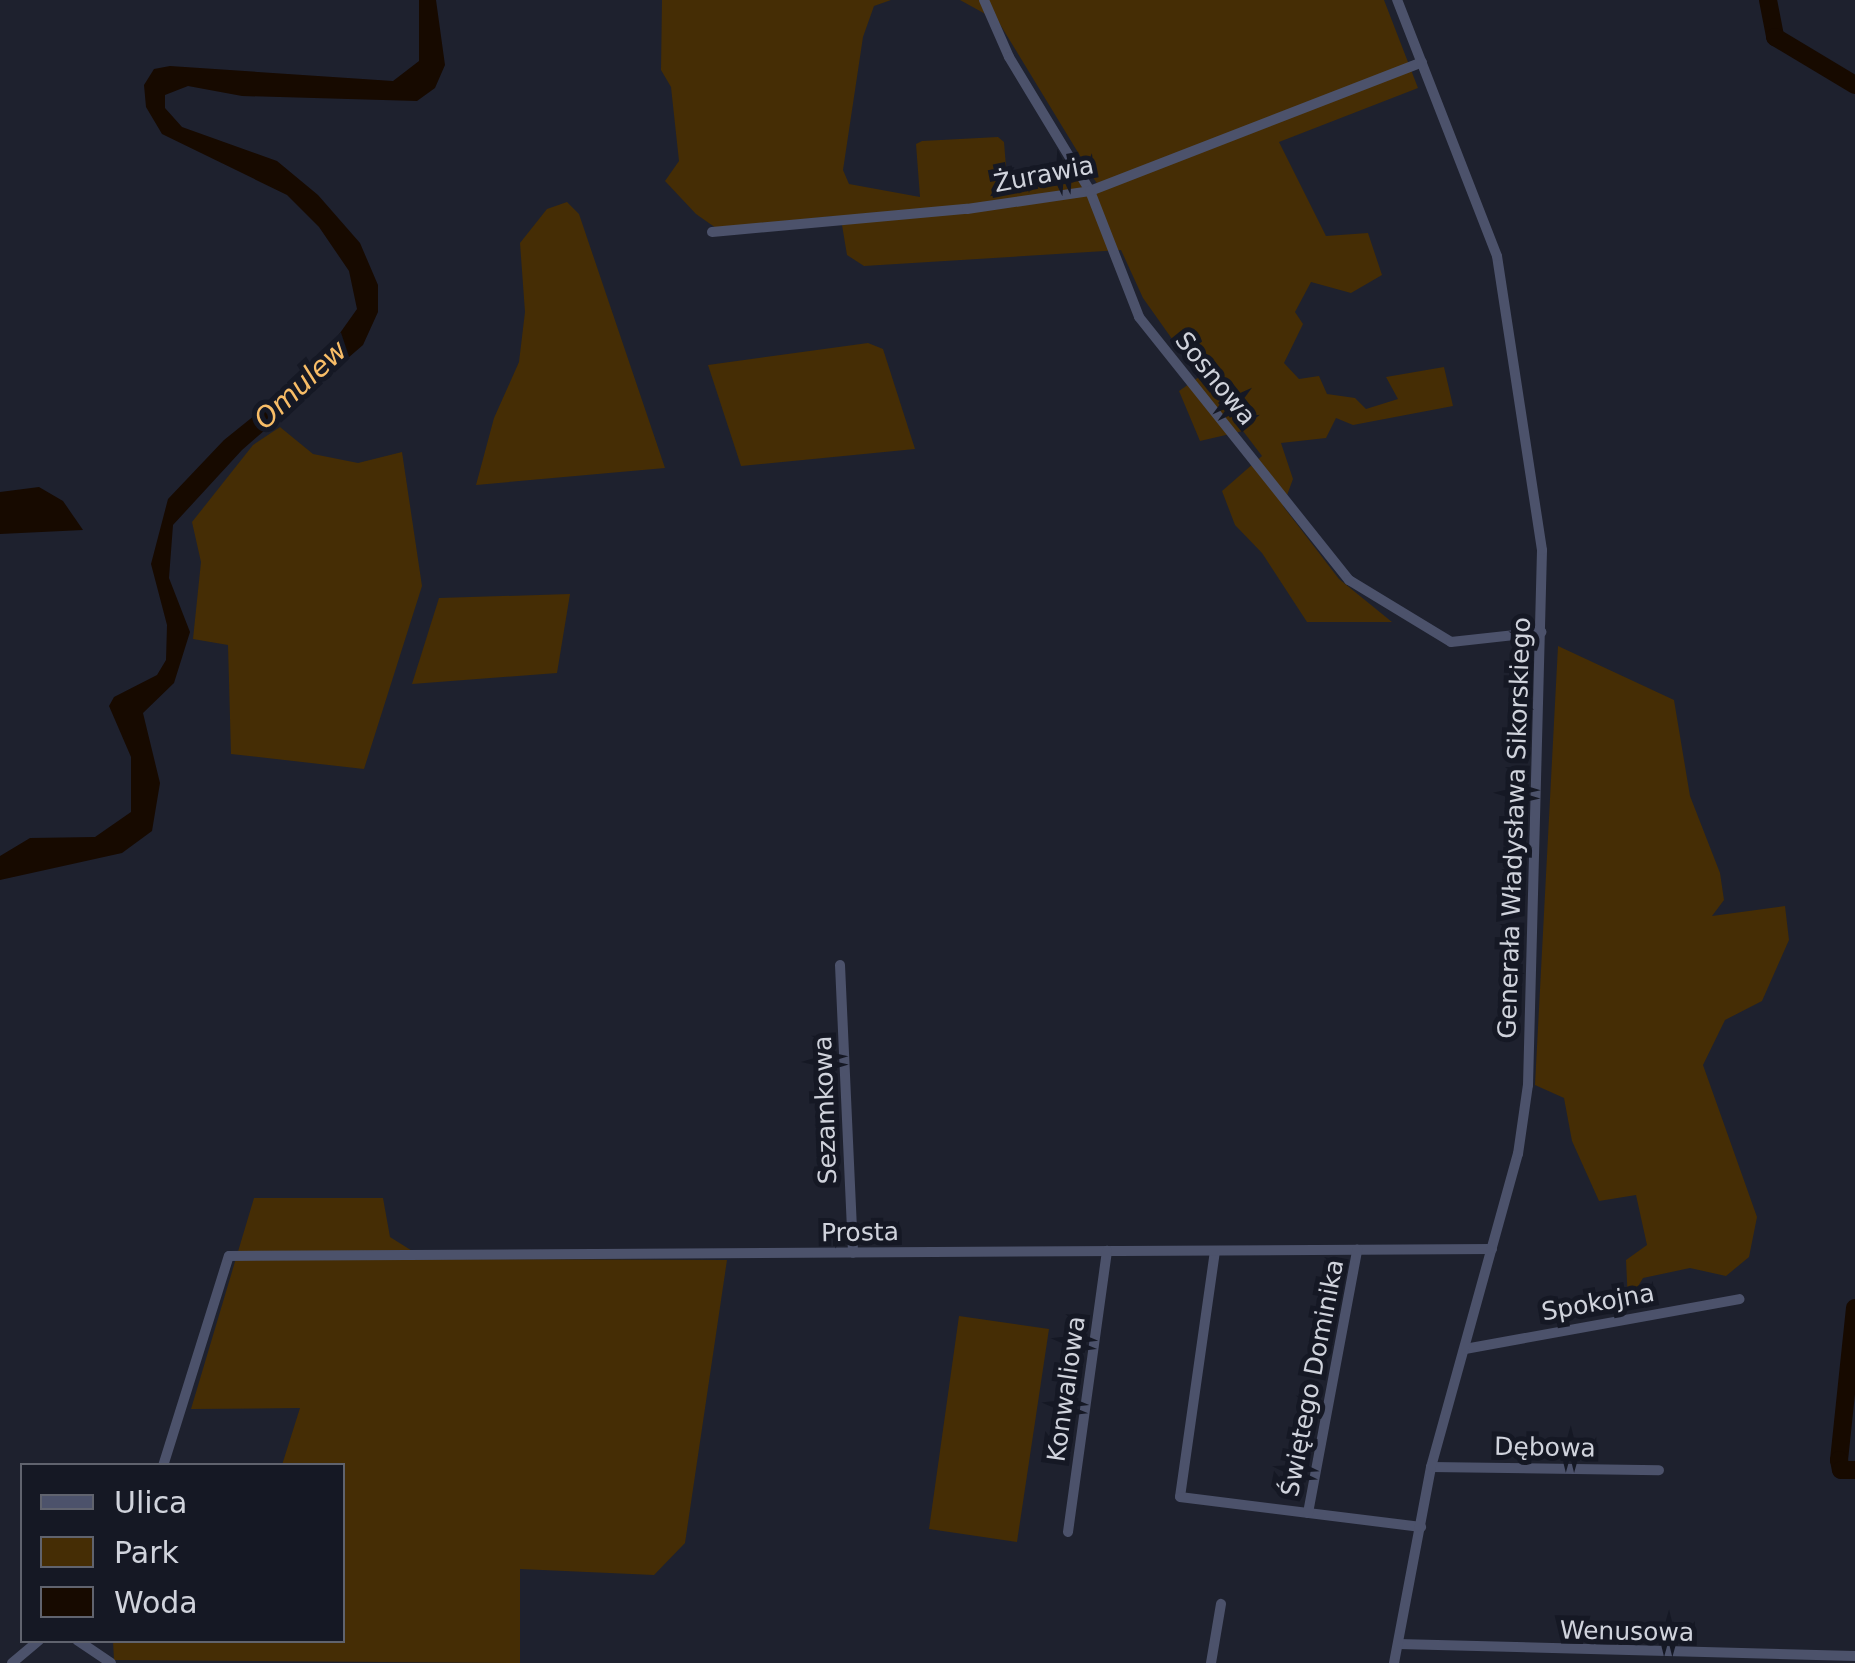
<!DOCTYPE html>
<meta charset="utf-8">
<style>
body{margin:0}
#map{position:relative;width:1855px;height:1663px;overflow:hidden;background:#1e212e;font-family:"DejaVu Sans",sans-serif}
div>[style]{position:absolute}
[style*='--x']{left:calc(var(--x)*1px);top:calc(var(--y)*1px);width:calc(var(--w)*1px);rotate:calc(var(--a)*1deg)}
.green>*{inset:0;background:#452d05}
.water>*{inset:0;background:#170a00}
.river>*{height:18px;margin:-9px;padding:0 9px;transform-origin:9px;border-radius:9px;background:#170a00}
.minor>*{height:10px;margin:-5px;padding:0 5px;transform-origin:5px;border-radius:5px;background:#4c526b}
span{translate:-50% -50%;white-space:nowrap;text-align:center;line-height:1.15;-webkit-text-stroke:10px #151824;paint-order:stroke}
.street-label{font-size:25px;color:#d0d3dc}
.water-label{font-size:28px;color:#f8bd67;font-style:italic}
.legend{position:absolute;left:20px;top:1463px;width:325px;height:180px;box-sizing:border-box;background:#151824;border:2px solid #60636e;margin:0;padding:12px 18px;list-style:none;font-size:30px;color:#d0d3dc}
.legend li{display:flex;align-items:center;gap:20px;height:50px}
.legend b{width:50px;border:2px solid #60636e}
</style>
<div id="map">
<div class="green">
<div style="clip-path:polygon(662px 0,891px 0,874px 6px,863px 37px,843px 170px,849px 184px,920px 197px,916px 144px,922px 141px,998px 137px,1004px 142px,1007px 179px,1057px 172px,1099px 187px,998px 21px,960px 0,1384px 0,1418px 88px,1279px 142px,1326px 236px,1368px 233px,1382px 275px,1351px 293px,1311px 282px,1295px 312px,1303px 324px,1284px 363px,1299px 379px,1319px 376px,1327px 394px,1355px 398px,1366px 409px,1398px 399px,1386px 377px,1444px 367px,1453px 406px,1353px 425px,1336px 418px,1326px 438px,1281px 443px,1293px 479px,1283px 506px,1339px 579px,1392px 622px,1307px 622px,1262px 553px,1235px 525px,1222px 491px,1262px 456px,1243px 431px,1200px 441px,1179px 391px,1199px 377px,1143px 298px,1121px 250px,864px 266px,847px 255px,841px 219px,835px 216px,716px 228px,696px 214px,665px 181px,679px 161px,671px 87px,661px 70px)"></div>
<div style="clip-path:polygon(567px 202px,579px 214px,665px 468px,476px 485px,494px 418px,519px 362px,525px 312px,520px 243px,547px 209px)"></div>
<div style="clip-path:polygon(868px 343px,883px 349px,915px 449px,741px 466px,708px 365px)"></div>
<div style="clip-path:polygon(280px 427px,313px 454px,358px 463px,402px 452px,422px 586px,364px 769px,231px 754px,228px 645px,193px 639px,201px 562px,192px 522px,253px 445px)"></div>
<div style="clip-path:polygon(570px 594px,557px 673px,412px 684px,439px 598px)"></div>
<div style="clip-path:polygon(1558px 646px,1674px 700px,1690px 796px,1720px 873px,1724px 900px,1712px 916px,1785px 906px,1789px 940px,1762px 1001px,1725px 1020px,1703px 1065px,1757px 1217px,1749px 1257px,1726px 1276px,1690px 1268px,1643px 1278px,1628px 1303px,1626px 1260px,1647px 1245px,1636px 1195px,1599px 1201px,1572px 1141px,1564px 1098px,1535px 1085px)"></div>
<div style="clip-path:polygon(254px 1198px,383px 1198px,390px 1237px,425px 1259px,727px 1260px,685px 1543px,654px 1575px,520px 1569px,520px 1663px,114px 1660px,113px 1641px,342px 1640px,342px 1466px,282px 1465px,300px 1408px,191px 1409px)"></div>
<div style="clip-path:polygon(959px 1316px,1049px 1329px,1017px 1542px,929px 1529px)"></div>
</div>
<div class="water">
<div style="clip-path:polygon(419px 0,436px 0,445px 65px,435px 88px,417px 101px,242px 96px,188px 86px,165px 95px,165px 108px,182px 127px,277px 161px,318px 195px,360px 243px,378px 285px,378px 312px,363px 345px,242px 450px,173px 525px,169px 578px,190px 632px,174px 683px,143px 713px,160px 783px,152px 831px,122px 853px,0 880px,0 856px,30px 838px,95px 837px,131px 812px,131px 757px,109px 706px,114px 697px,157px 675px,166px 660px,167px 625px,151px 564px,168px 499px,224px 440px,318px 364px,357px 309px,349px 271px,319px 227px,287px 195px,162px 134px,146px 107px,144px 85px,154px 69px,170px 66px,393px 81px,419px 61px)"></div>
<div style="clip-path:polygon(39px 487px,63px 501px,83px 530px,0 534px,0 492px)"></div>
</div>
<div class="river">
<div style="--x:1768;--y:0;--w:38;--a:79"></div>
<div style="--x:1775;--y:37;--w:93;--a:31"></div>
<div style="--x:1855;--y:1308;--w:153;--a:96"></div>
<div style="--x:1839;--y:1460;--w:10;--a:79"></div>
<div style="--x:1841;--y:1470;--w:14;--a:0"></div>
</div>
<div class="minor">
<div style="--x:984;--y:0;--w:62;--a:66.3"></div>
<div style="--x:1009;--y:57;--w:157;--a:58.8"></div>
<div style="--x:1090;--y:191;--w:135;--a:68.7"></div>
<div style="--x:1139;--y:317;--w:337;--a:51.4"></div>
<div style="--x:1349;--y:580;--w:119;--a:31.3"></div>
<div style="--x:1451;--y:642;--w:91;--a:-6.3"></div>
<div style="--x:712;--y:232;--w:256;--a:-5.2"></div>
<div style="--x:967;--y:209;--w:124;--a:-8.3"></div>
<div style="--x:1090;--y:191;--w:356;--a:-21.2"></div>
<div style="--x:840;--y:965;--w:288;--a:87.4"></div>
<div style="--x:1215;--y:1251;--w:248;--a:98.1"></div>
<div style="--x:1180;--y:1497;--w:243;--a:7.1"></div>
<div style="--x:1465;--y:1349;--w:279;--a:-10.3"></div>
<div style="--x:163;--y:1466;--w:220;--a:-72.6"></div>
<div style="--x:229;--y:1256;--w:1263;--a:-0.32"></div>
<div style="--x:1431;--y:1467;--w:228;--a:0.8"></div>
<div style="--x:1308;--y:1513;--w:268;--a:-79.4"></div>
<div style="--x:1068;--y:1532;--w:284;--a:-82.1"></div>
<div style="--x:77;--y:1640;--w:41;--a:34.1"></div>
<div style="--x:1398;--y:1644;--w:457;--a:1.5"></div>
<div style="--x:12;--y:1663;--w:35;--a:-40"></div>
<div style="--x:1211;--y:1663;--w:60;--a:-80.4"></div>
<div style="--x:1394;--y:1663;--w:199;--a:-79.3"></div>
<div style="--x:1431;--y:1467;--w:325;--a:-74.5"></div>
<div style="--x:1518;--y:1154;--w:70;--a:-81.8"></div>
<div style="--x:1528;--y:1085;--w:535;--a:-88.5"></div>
<div style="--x:1542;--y:550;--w:297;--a:-98.7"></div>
<div style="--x:1497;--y:256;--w:275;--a:-111.3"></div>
</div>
<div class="street-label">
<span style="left:1044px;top:175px;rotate:-11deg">Żurawia</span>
<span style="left:1215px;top:379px;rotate:51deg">Sosnowa</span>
<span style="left:1515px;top:828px;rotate:-88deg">Generała Władysława Sikorskiego</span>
<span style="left:826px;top:1110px;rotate:-92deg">Sezamkowa</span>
<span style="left:860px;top:1233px;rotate:-1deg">Prosta</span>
<span style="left:1598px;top:1303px;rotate:-10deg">Spokojna</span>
<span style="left:1313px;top:1378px;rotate:-79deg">Świętego Dominika</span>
<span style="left:1067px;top:1389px;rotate:-82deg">Konwaliowa</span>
<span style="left:1545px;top:1448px;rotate:1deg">Dębowa</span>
<span style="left:1627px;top:1632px;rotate:1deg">Wenusowa</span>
</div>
<div class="water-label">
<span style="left:301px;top:385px;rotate:-43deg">Omulew</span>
</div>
<ul class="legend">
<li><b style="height:12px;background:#4c526b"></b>Ulica</li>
<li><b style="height:28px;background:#452d05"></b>Park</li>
<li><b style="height:28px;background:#170a00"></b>Woda</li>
</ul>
</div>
